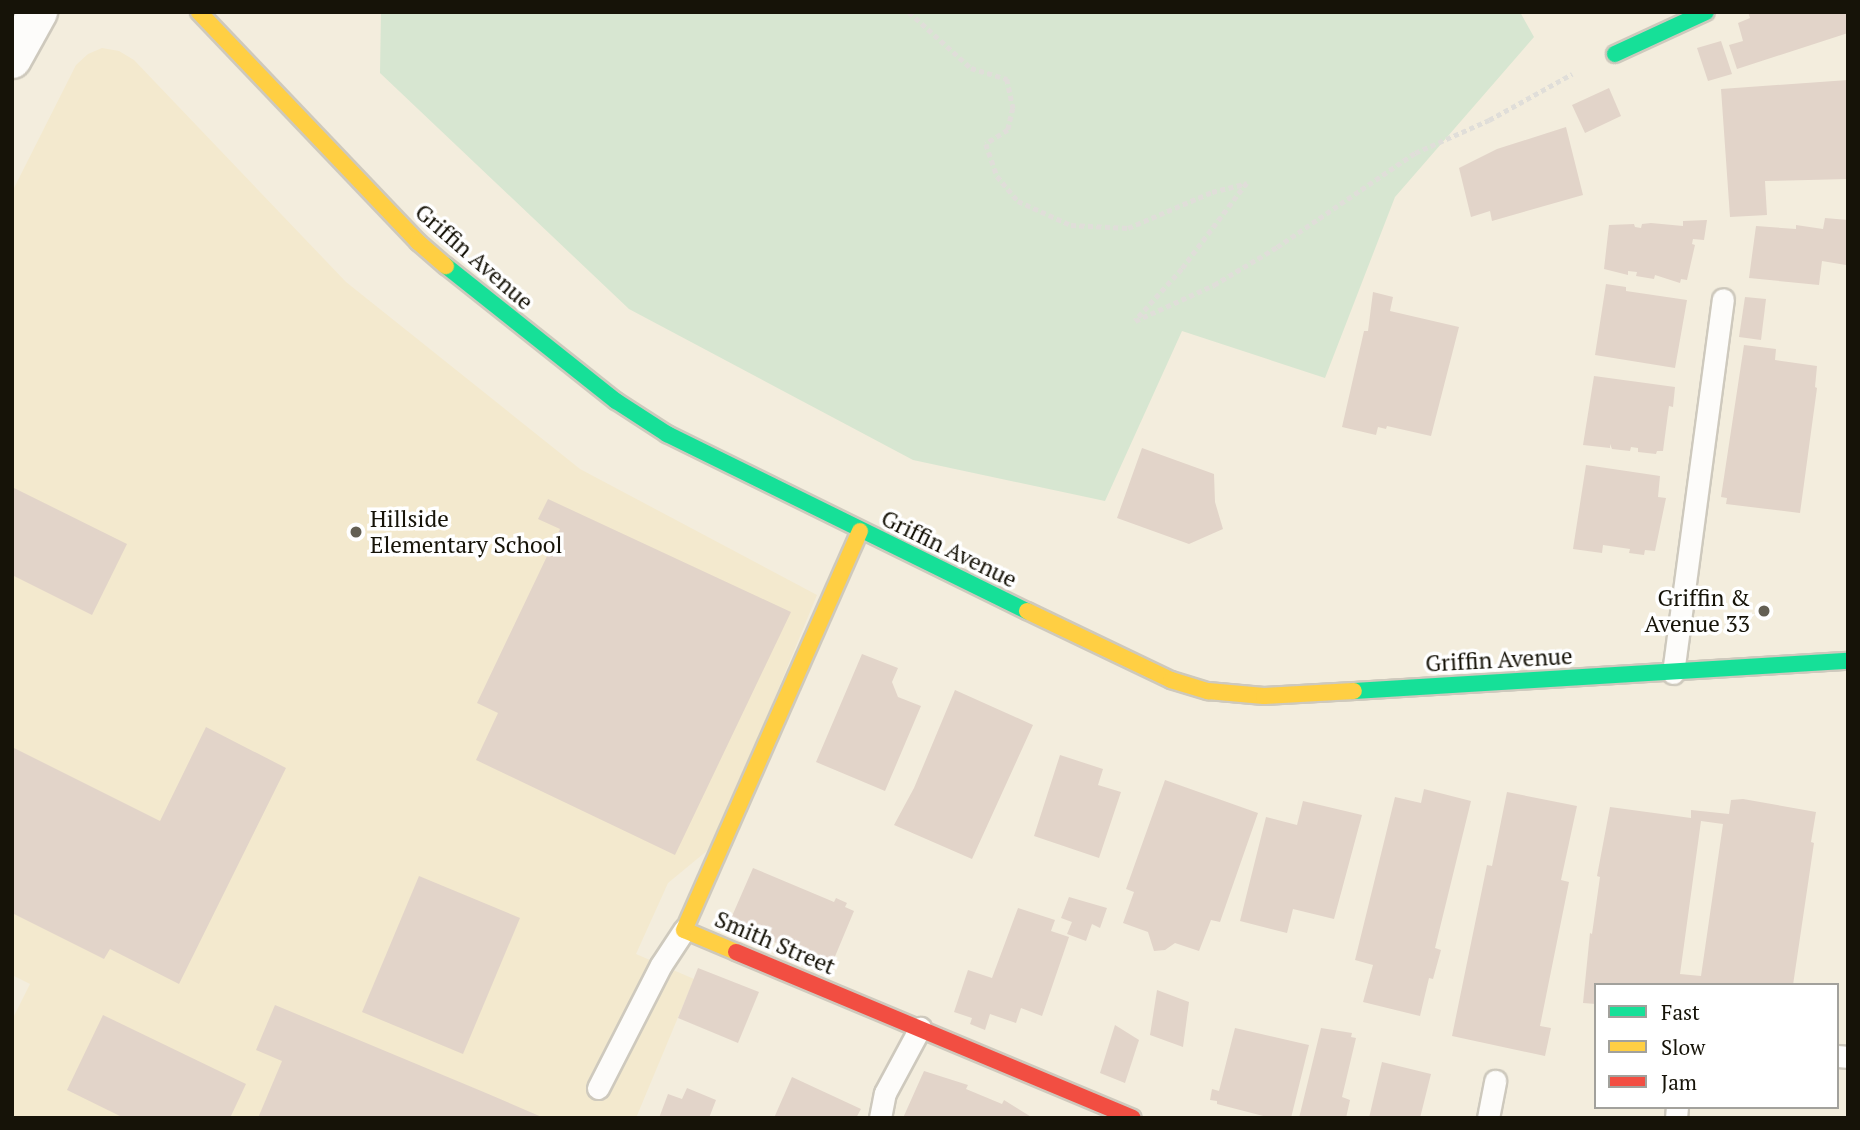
<!DOCTYPE html>
<style>
body{margin:0}
#map{position:relative;width:1860px;height:1130px;overflow:hidden;background:#f3eddd;font-family:"PT Serif",serif}
div>[style]{position:absolute}
[style*='--x']{left:calc(var(--x)*1px);top:calc(var(--y)*1px);width:calc(var(--w)*1px);rotate:calc(var(--a)*1deg)}
.built>*{inset:0;background:#f3e9ce}
.green>*{inset:0;background:#d7e6d1}
.building>*{inset:0;background:#e2d4c9}
.path>*{height:4.5px;margin-top:-2.25px;transform-origin:0;background:repeating-linear-gradient(90deg,#e0ded9 0 5px,transparent 0 8.5px)}
.roads{filter:drop-shadow(2px 0 #cec9bd) drop-shadow(-2px 0 #cec9bd) drop-shadow(0 2px #cec9bd) drop-shadow(0 -2px #cec9bd)}
.lane>*{height:21px;margin:-10.5px;padding:0 10.5px;transform-origin:10.5px;border-radius:10.5px;background:#fdfcfa}
.street>*{height:38px;margin:-19px;padding:0 19px;transform-origin:19px;border-radius:19px;background:#fdfcfa}
.fast>*{height:16px;margin:-8px;padding:0 8px;transform-origin:8px;border-radius:8px;background:#16e098}
.slow>*{height:16px;margin:-8px;padding:0 8px;transform-origin:8px;border-radius:8px;background:#ffcf43}
.jam>*{height:16px;margin:-8px;padding:0 8px;transform-origin:8px;border-radius:8px;background:#f24e42}
.dots>*{width:19px;height:19px;translate:-50% -50%;box-sizing:border-box;border:4px solid #fff;border-radius:50%}
span{translate:-50% -50%;white-space:nowrap;text-align:center;line-height:1.15;-webkit-text-stroke:7px #fff;paint-order:stroke}
.street-label{font-size:23px;color:#161308}
.poi-label{font-size:23px;color:#161308}
.left{translate:0 -50%;text-align:left}
.right{translate:-100% -50%;text-align:right}
.frame{position:absolute;inset:0;border:14px solid #161308;pointer-events:none}
.legend{position:absolute;left:1594px;top:983px;width:245px;height:126px;box-sizing:border-box;background:#fff;border:2px solid #a2a19c;margin:0;padding:9px 12px;list-style:none;font-size:21px;color:#161308}
.legend li{display:flex;align-items:center;gap:14px;height:35px}
.legend b{width:35px;border:2px solid #a2a19c}
</style>
<div id="map">
<div class="built">
<div style="clip-path:polygon(102px 48px,119px 51px,134px 60px,346px 282px,580px 469px,817px 595px,714px 845px,668px 883px,636px 954px,694px 979px,636px 1118px,12px 1118px,12px 1020px,30px 984px,12px 975px,12px 192px,76px 65px,88px 54px)"></div>
</div>
<div class="green">
<div style="clip-path:polygon(381px 12px,1520px 12px,1534px 37px,1395px 197px,1325px 378px,1182px 331px,1105px 501px,913px 460px,629px 309px,380px 73px)"></div>
</div>
<div class="building">
<div style="clip-path:polygon(1748px 12px,1848px 12px,1848px 33px,1737px 69px,1729px 45px,1743px 41px,1738px 23px,1750px 18px)"></div>
<div style="clip-path:polygon(1721px 41px,1732px 74px,1708px 81px,1697px 48px)"></div>
<div style="clip-path:polygon(1848px 80px,1848px 179px,1765px 181px,1767px 215px,1730px 217px,1721px 89px)"></div>
<div style="clip-path:polygon(1609px 88px,1621px 116px,1585px 133px,1572px 105px)"></div>
<div style="clip-path:polygon(1566px 127px,1583px 195px,1492px 221px,1490px 211px,1471px 217px,1459px 168px,1497px 149px)"></div>
<div style="clip-path:polygon(1825px 218px,1848px 220px,1846px 265px,1822px 261px,1819px 285px,1749px 278px,1756px 226px,1796px 229px,1796px 225px,1823px 229px)"></div>
<div style="clip-path:polygon(1707px 220px,1704px 240px,1693px 239px,1692px 244px,1695px 245px,1687px 280px,1681px 279px,1680px 283px,1655px 275px,1654px 279px,1636px 276px,1637px 272px,1628px 271px,1628px 275px,1604px 269px,1609px 225px,1634px 224px,1635px 227px,1641px 228px,1642px 224px,1651px 223px,1683px 226px,1683px 221px)"></div>
<div style="clip-path:polygon(1606px 284px,1626px 287px,1626px 291px,1687px 300px,1675px 368px,1595px 355px)"></div>
<div style="clip-path:polygon(1373px 292px,1393px 297px,1390px 311px,1459px 327px,1431px 436px,1387px 426px,1386px 429px,1378px 427px,1376px 435px,1342px 427px,1364px 331px,1368px 331px)"></div>
<div style="clip-path:polygon(1745px 297px,1766px 299px,1761px 340px,1739px 337px)"></div>
<div style="clip-path:polygon(1744px 345px,1776px 349px,1775px 360px,1817px 366px,1815px 387px,1817px 388px,1800px 513px,1726px 504px,1727px 498px,1721px 497px)"></div>
<div style="clip-path:polygon(1594px 376px,1675px 387px,1673px 407px,1669px 406px,1668px 413px,1663px 451px,1657px 451px,1656px 454px,1638px 452px,1638px 448px,1631px 447px,1630px 451px,1612px 449px,1610px 444px,1610px 448px,1583px 445px)"></div>
<div style="clip-path:polygon(1142px 448px,1214px 474px,1215px 502px,1223px 529px,1189px 544px,1117px 518px)"></div>
<div style="clip-path:polygon(1586px 465px,1660px 476px,1658px 497px,1666px 498px,1655px 551px,1645px 550px,1644px 555px,1629px 553px,1630px 549px,1603px 545px,1602px 553px,1573px 549px)"></div>
<div style="clip-path:polygon(12px 487px,127px 544px,92px 615px,12px 575px)"></div>
<div style="clip-path:polygon(548px 499px,791px 612px,675px 855px,476px 760px,498px 713px,477px 703px,560px 529px,538px 519px)"></div>
<div style="clip-path:polygon(862px 654px,898px 668px,892px 682px,898px 697px,921px 706px,885px 791px,816px 762px)"></div>
<div style="clip-path:polygon(955px 690px,1033px 725px,972px 859px,894px 825px,914px 788px)"></div>
<div style="clip-path:polygon(206px 727px,286px 768px,179px 984px,110px 949px,104px 959px,12px 913px,12px 747px,160px 821px)"></div>
<div style="clip-path:polygon(1060px 755px,1103px 769px,1098px 785px,1121px 792px,1099px 858px,1034px 836px)"></div>
<div style="clip-path:polygon(1165px 780px,1258px 813px,1220px 922px,1211px 920px,1199px 951px,1175px 943px,1165px 950px,1154px 951px,1148px 932px,1123px 923px,1134px 892px,1126px 889px)"></div>
<div style="clip-path:polygon(1424px 789px,1471px 801px,1435px 948px,1441px 950px,1433px 979px,1429px 978px,1420px 1016px,1363px 1002px,1373px 965px,1355px 960px,1395px 797px,1421px 803px)"></div>
<div style="clip-path:polygon(1507px 792px,1577px 806px,1561px 880px,1569px 882px,1540px 1026px,1551px 1028px,1545px 1056px,1452px 1036px,1487px 865px,1492px 866px)"></div>
<div style="clip-path:polygon(evenodd,1743px 799px,1816px 812px,1811px 842px,1814px 843px,1793px 985px,1596px 985px,1596px 1004px,1583px 1003px,1590px 933px,1592px 934px,1600px 877px,1597px 876px,1610px 807px,1691px 818px,1691px 810px,1729px 814px,1731px 800px,1743px 799px,1701px 821px,1723px 824px,1701px 976px,1680px 974px,1701px 821px)"></div>
<div style="clip-path:polygon(1303px 801px,1362px 815px,1334px 919px,1293px 909px,1287px 933px,1240px 921px,1266px 817px,1297px 825px)"></div>
<div style="clip-path:polygon(753px 868px,834px 902px,836px 898px,847px 903px,845px 907px,854px 911px,831px 966px,729px 923px)"></div>
<div style="clip-path:polygon(419px 876px,520px 918px,463px 1054px,362px 1012px)"></div>
<div style="clip-path:polygon(1069px 897px,1107px 908px,1100px 928px,1092px 924px,1086px 941px,1067px 934px,1072px 922px,1061px 918px)"></div>
<div style="clip-path:polygon(1018px 908px,1055px 920px,1051px 931px,1069px 937px,1042px 1016px,1021px 1008px,1016px 1023px,990px 1014px,985px 1030px,970px 1024px,972px 1018px,954px 1012px,968px 970px,992px 978px)"></div>
<div style="clip-path:polygon(698px 968px,759px 992px,738px 1043px,678px 1018px)"></div>
<div style="clip-path:polygon(1157px 990px,1189px 1002px,1183px 1047px,1150px 1035px)"></div>
<div style="clip-path:polygon(275px 1005px,486px 1093px,544px 1118px,258px 1118px,282px 1061px,256px 1050px)"></div>
<div style="clip-path:polygon(103px 1015px,246px 1084px,230px 1118px,124px 1118px,67px 1090px)"></div>
<div style="clip-path:polygon(1115px 1025px,1139px 1040px,1125px 1083px,1100px 1073px)"></div>
<div style="clip-path:polygon(1235px 1028px,1309px 1045px,1291px 1118px,1271px 1118px,1217px 1104px,1217px 1101px,1210px 1100px,1212px 1089px,1219px 1091px)"></div>
<div style="clip-path:polygon(1321px 1028px,1352px 1033px,1351px 1037px,1356px 1038px,1342px 1097px,1350px 1100px,1346px 1118px,1299px 1118px)"></div>
<div style="clip-path:polygon(1382px 1062px,1431px 1074px,1420px 1118px,1369px 1118px)"></div>
<div style="clip-path:polygon(924px 1071px,968px 1085px,966px 1089px,1002px 1104px,1004px 1100px,1033px 1118px,903px 1118px)"></div>
<div style="clip-path:polygon(792px 1077px,861px 1109px,856px 1118px,774px 1118px)"></div>
<div style="clip-path:polygon(687px 1088px,716px 1100px,709px 1118px,659px 1118px,668px 1094px,682px 1099px)"></div>
</div>
<div class="path">
<div style="--x:909;--y:12;--w:84;--a:42.1"></div>
<div style="--x:971;--y:68;--w:38;--a:17"></div>
<div style="--x:1007;--y:79;--w:30;--a:78"></div>
<div style="--x:1013;--y:108;--w:23;--a:103"></div>
<div style="--x:1008;--y:130;--w:26;--a:148"></div>
<div style="--x:986;--y:144;--w:34;--a:71"></div>
<div style="--x:997;--y:176;--w:33;--a:50"></div>
<div style="--x:1018;--y:201;--w:58;--a:24.4"></div>
<div style="--x:1071;--y:225;--w:57;--a:3"></div>
<div style="--x:1128;--y:228;--w:91;--a:-23.2"></div>
<div style="--x:1212;--y:192;--w:36;--a:-14"></div>
<div style="--x:1247;--y:183;--w:108;--a:127.1"></div>
<div style="--x:1182;--y:269;--w:70;--a:132.1"></div>
<div style="--x:1135;--y:321;--w:87;--a:-24.5"></div>
<div style="--x:1214;--y:285;--w:74;--a:-31.1"></div>
<div style="--x:1277;--y:247;--w:167;--a:-34.3"></div>
<div style="--x:1415;--y:153;--w:81;--a:-24"></div>
<div style="--x:1489;--y:120;--w:95;--a:-29"></div>
</div>
<div class="roads">
<div class="lane">
<div style="--x:1673;--y:673;--w:377;--a:-82.4"></div>
<div style="--x:1837;--y:1056;--w:11;--a:5"></div>
<div style="--x:598;--y:1088;--w:138;--a:-62.9"></div>
<div style="--x:661;--y:965;--w:42;--a:-56.7"></div>
<div style="--x:880;--y:1118;--w:25;--a:-79"></div>
<div style="--x:885;--y:1093;--w:74;--a:-61.7"></div>
<div style="--x:1488;--y:1118;--w:38;--a:-79"></div>
<div style="--x:1676;--y:1118;--w:11;--a:-85"></div>
</div>
<div class="street">
<div style="--x:12;--y:59;--w:54;--a:-61"></div>
</div>
<div class="fast">
<div style="--x:1615;--y:54;--w:100;--a:-24.8"></div>
<div style="--x:446;--y:266;--w:217;--a:38.5"></div>
<div style="--x:616;--y:401;--w:61;--a:32.9"></div>
<div style="--x:667;--y:434;--w:401;--a:26.2"></div>
<div style="--x:1354;--y:691;--w:495;--a:-3.5"></div>
</div>
<div class="slow">
<div style="--x:199;--y:12;--w:318;--a:46.4"></div>
<div style="--x:418;--y:242;--w:37;--a:41"></div>
<div style="--x:1027;--y:611;--w:160;--a:25.6"></div>
<div style="--x:1171;--y:680;--w:39;--a:17"></div>
<div style="--x:1208;--y:691;--w:56;--a:5.1"></div>
<div style="--x:1264;--y:696;--w:90;--a:-3.2"></div>
<div style="--x:736;--y:952;--w:56;--a:-157.1"></div>
<div style="--x:684;--y:930;--w:436;--a:-66.2"></div>
</div>
<div class="jam">
<div style="--x:736;--y:952;--w:430;--a:22.7"></div>
</div>
</div>
<div class="dots">
<div style="left:356px;top:532px;background:#635f53"></div>
<div style="left:1764px;top:611px;background:#635f53"></div>
</div>
<div class="street-label">
<span style="left:474px;top:257px;rotate:41deg">Griffin Avenue</span>
<span style="left:949px;top:549px;rotate:26deg">Griffin Avenue</span>
<span style="left:1499px;top:660px;rotate:-3deg">Griffin Avenue</span>
<span style="left:775px;top:943px;rotate:23deg">Smith Street</span>
</div>
<div class="poi-label">
<span class="left" style="left:370px;top:532px">Hillside<br>Elementary School</span>
<span class="right" style="left:1750px;top:611px">Griffin &amp;<br>Avenue 33</span>
</div>
<div class="frame"></div>
<ul class="legend">
<li><b style="height:9px;background:#16e098"></b>Fast</li>
<li><b style="height:9px;background:#ffcf43"></b>Slow</li>
<li><b style="height:9px;background:#f24e42"></b>Jam</li>
</ul>
</div>
